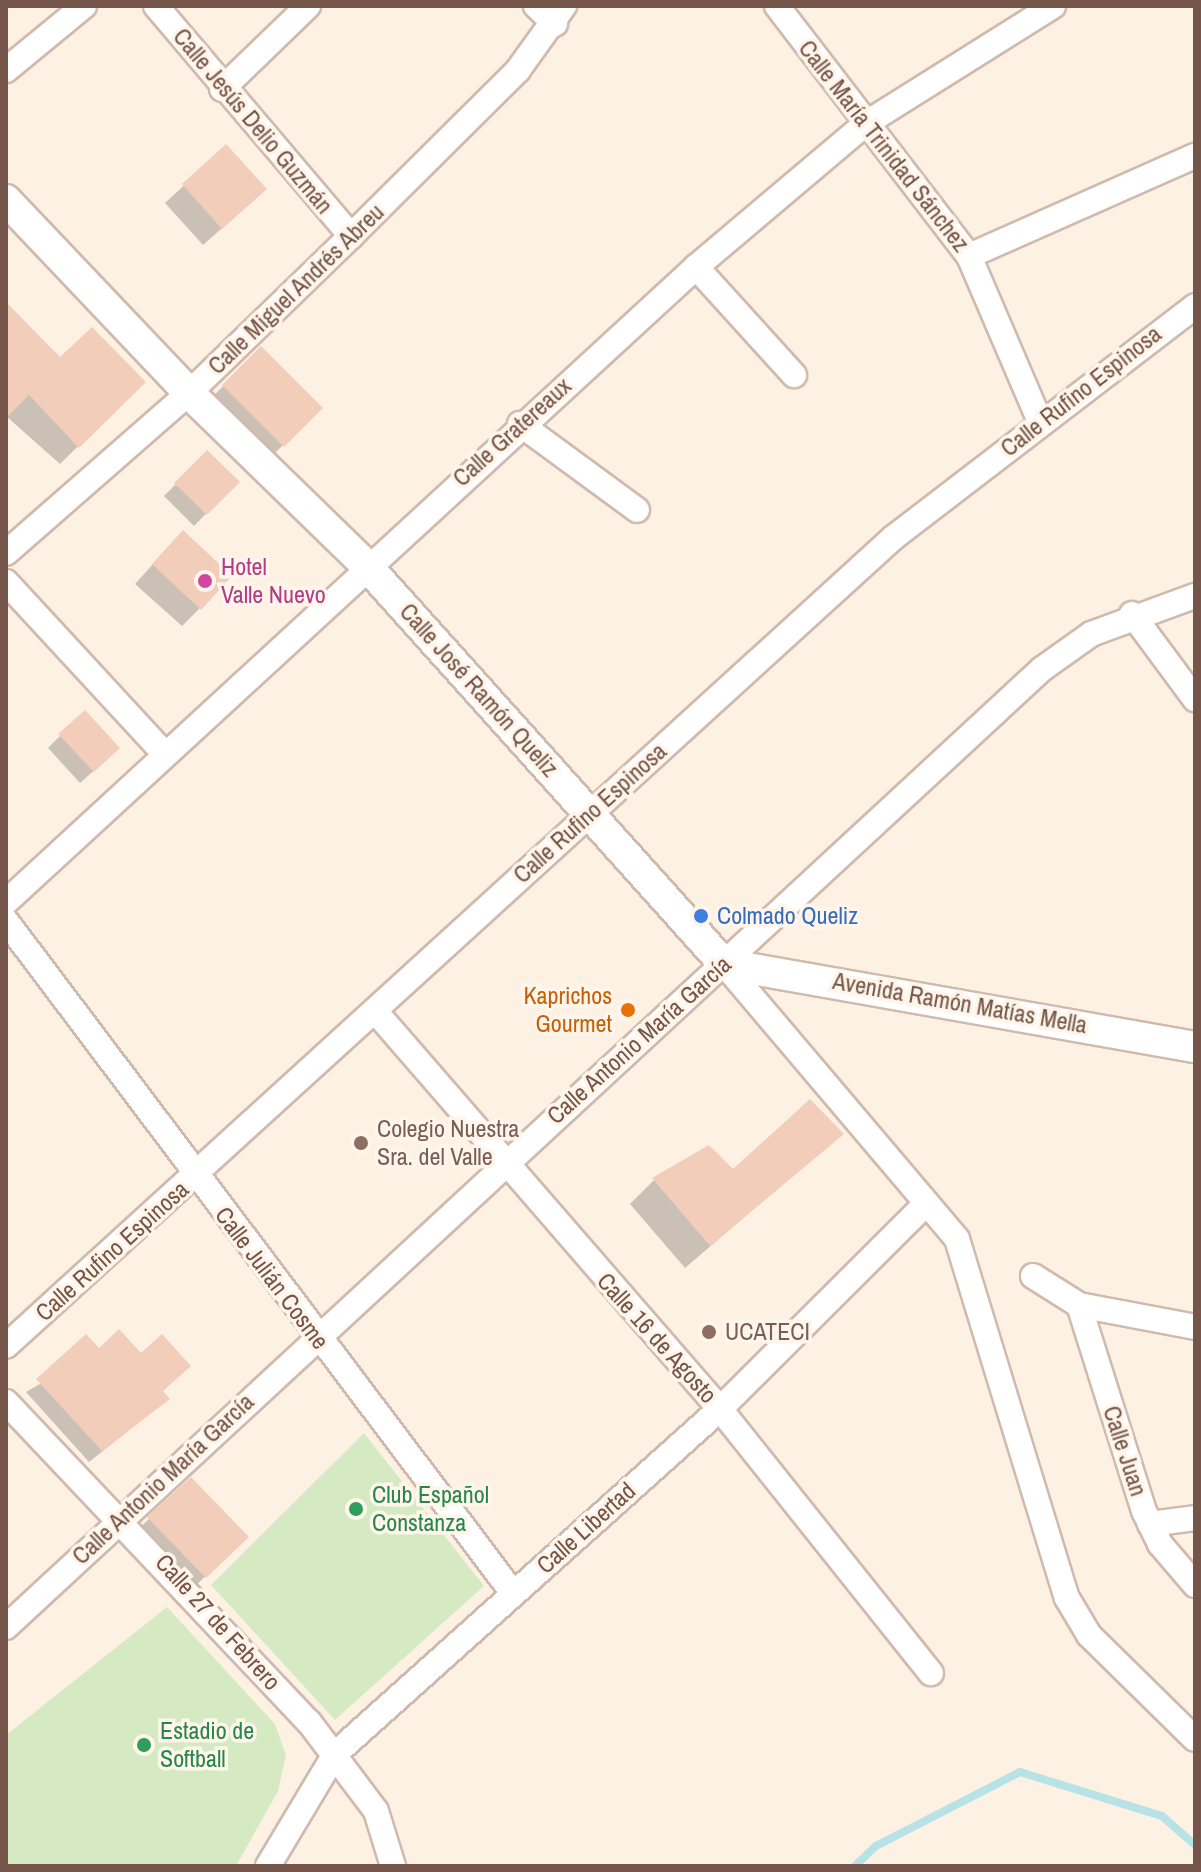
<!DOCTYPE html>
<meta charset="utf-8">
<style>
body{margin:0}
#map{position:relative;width:1201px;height:1872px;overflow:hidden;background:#fdf1e3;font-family:"Archivo Narrow",sans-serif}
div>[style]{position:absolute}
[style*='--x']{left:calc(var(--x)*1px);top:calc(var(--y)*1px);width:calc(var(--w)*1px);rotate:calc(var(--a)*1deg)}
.green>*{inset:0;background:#d5eac2}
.shadow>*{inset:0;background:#0003}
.stream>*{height:8px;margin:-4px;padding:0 4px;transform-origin:4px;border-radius:4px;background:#b8e3e6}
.building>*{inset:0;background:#f2cdba}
.roads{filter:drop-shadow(2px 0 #d0baad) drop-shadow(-2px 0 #d0baad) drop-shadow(0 2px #d0baad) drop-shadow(0 -2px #d0baad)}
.minor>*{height:24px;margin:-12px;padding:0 12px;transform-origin:12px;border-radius:12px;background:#fff}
.tertiary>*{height:30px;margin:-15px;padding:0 15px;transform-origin:15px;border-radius:15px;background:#fff}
.dots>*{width:22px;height:22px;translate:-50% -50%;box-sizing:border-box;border:4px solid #fff5ea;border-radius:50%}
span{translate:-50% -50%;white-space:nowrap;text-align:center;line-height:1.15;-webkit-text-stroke:7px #fff5ea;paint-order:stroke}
.street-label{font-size:24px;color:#755549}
.hotel-label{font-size:24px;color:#b23c85}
.left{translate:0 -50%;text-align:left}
.shop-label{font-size:24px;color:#366cbe}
.food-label{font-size:24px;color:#c56008}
.right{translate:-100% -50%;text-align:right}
.education-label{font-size:24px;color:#785e54}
.leisure-label{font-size:24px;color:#27864d}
.frame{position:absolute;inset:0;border:8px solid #755549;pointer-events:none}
</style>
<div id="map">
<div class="green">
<div style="clip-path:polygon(364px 1433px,484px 1586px,335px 1720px,211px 1585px)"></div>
<div style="clip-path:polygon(167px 1607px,275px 1724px,286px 1755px,278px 1791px,236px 1866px,7px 1866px,6px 1735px)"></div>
</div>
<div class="shadow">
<div style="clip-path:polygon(226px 147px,246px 207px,203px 245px,165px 203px)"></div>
<div style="clip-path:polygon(6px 305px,60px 360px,143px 382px,60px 464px,6px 416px)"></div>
<div style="clip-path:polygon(261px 349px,320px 408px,264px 464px,205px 404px)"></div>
<div style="clip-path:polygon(207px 453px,237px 482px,194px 526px,164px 496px)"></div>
<div style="clip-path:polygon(165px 551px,200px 608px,182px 626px,135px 584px)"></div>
<div style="clip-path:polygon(60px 736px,106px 760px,80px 783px,48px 748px)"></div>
<div style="clip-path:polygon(841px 1134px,685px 1268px,630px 1204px,654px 1180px,733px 1172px)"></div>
<div style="clip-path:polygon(99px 1350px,141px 1356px,168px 1399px,89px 1462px,26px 1392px)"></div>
<div style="clip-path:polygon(190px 1480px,246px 1537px,186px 1595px,130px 1537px)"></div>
</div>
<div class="stream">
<div style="--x:855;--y:1866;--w:29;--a:-44"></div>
<div style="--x:876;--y:1846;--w:162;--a:-27.2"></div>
<div style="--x:1020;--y:1772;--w:149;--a:17.2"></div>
<div style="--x:1162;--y:1816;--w:44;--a:41.3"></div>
</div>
<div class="building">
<div style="clip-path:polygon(226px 144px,267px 189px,222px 229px,182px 184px)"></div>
<div style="clip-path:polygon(6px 302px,60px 357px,92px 327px,146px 382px,79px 448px,29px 395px,6px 418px)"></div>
<div style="clip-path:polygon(261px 346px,323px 408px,284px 447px,222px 385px)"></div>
<div style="clip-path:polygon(207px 450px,240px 482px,207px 515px,174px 483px)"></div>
<div style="clip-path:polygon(183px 530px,232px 576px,201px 610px,152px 564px)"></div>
<div style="clip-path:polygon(85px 710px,120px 748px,94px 772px,58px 734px)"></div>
<div style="clip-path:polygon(810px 1099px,844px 1134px,710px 1246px,652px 1178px,709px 1145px,733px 1169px)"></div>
<div style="clip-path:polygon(119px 1329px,141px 1353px,162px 1334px,191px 1366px,163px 1391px,170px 1399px,102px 1451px,36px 1379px,86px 1334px,99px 1348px)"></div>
<div style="clip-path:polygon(191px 1477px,249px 1537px,206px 1578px,147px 1517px)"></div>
</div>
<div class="roads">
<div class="minor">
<div style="--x:156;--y:6;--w:302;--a:49.7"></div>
<div style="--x:536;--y:6;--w:26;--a:43"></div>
<div style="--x:777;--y:6;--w:315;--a:52.5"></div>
<div style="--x:969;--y:256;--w:181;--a:66.8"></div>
<div style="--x:6;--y:70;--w:101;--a:-39.4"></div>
<div style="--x:222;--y:89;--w:120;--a:-44"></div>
<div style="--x:969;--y:256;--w:247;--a:-23.9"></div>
<div style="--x:696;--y:267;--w:146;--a:47.8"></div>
<div style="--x:520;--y:424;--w:145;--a:36.3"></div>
<div style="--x:6;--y:553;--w:243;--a:-41.2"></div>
<div style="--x:189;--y:393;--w:226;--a:-44.1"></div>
<div style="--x:351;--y:236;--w:235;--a:-44.8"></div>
<div style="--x:518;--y:70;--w:79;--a:-54.3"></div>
<div style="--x:6;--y:582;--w:233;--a:47.3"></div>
<div style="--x:1132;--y:614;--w:106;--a:53.5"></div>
<div style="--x:6;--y:902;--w:938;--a:-42.62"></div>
<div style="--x:696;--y:267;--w:221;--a:-40.2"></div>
<div style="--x:865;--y:124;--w:222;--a:-32.1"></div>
<div style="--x:6;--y:921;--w:842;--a:52.97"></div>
<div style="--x:724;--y:964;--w:360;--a:49.7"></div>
<div style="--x:957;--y:1239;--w:375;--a:73"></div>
<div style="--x:1067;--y:1598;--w:43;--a:59.3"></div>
<div style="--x:1089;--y:1635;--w:148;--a:44.5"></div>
<div style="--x:375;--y:1011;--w:527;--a:49.08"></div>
<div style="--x:720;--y:1409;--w:338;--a:51.4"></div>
<div style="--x:1033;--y:1276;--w:54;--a:32.2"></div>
<div style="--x:1079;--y:1305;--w:118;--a:10.7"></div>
<div style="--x:1079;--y:1305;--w:216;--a:72.5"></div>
<div style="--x:1144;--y:1511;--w:37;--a:64"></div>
<div style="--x:1160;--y:1544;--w:54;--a:49.5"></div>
<div style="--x:6;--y:1346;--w:1200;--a:-42.33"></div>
<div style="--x:893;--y:538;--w:381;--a:-37.5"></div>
<div style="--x:6;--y:1402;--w:441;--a:46.6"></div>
<div style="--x:309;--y:1722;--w:111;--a:53"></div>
<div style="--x:376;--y:1811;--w:58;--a:72.8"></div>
<div style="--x:1150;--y:1524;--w:45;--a:-7.6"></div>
<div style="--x:6;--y:1627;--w:1411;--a:-42.76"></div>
<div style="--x:1042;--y:669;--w:60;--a:-35.5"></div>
<div style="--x:1091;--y:634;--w:111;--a:-20.1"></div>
<div style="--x:268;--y:1866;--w:131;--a:-59.1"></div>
<div style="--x:335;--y:1754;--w:517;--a:-41.86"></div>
<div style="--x:720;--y:1409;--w:289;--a:-44.9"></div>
</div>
<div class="tertiary">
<div style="--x:6;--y:200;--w:266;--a:46.5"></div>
<div style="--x:189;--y:393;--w:245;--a:44.2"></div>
<div style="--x:365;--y:564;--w:537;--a:48.09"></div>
<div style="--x:724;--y:964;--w:478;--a:10"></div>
</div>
</div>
<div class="dots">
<div style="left:205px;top:581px;background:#d1479c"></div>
<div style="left:701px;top:916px;background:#3f7fe0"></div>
<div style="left:628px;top:1010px;background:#e8710a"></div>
<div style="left:361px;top:1143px;background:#8d6e63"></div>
<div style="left:709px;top:1332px;background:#8d6e63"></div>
<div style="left:356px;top:1509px;background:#2e9e5b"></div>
<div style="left:144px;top:1745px;background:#2e9e5b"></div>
</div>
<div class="street-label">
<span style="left:253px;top:121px;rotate:50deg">Calle Jesús Delio Guzmán</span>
<span style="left:884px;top:146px;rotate:52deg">Calle María Trinidad Sánchez</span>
<span style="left:296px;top:289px;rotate:-44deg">Calle Miguel Andrés Abreu</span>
<span style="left:1081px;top:391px;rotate:-38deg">Calle Rufino Espinosa</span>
<span style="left:512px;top:432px;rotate:-42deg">Calle Gratereaux</span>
<span style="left:479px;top:690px;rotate:48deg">Calle José Ramón Queliz</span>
<span style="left:590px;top:813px;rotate:-42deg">Calle Rufino Espinosa</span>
<span style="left:960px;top:1003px;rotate:10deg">Avenida Ramón Matías Mella</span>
<span style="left:639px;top:1040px;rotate:-42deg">Calle Antonio María García</span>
<span style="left:112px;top:1251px;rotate:-42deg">Calle Rufino Espinosa</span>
<span style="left:272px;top:1278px;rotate:53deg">Calle Julián Cosme</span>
<span style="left:657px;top:1338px;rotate:48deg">Calle 16 de Agosto</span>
<span style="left:1125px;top:1451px;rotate:72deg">Calle Juan</span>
<span style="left:163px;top:1479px;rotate:-43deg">Calle Antonio María García</span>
<span style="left:586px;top:1528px;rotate:-42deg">Calle Libertad</span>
<span style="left:218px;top:1622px;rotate:48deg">Calle 27 de Febrero</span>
</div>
<div class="hotel-label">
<span class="left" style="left:221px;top:581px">Hotel<br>Valle Nuevo</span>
</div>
<div class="shop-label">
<span class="left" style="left:717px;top:916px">Colmado Queliz</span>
</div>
<div class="food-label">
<span class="right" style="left:612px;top:1010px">Kaprichos<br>Gourmet</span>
</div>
<div class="education-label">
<span class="left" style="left:377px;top:1143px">Colegio Nuestra<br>Sra. del Valle</span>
<span class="left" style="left:725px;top:1332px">UCATECI</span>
</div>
<div class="leisure-label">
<span class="left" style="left:372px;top:1509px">Club Español<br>Constanza</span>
<span class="left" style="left:160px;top:1745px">Estadio de<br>Softball</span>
</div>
<div class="frame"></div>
</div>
